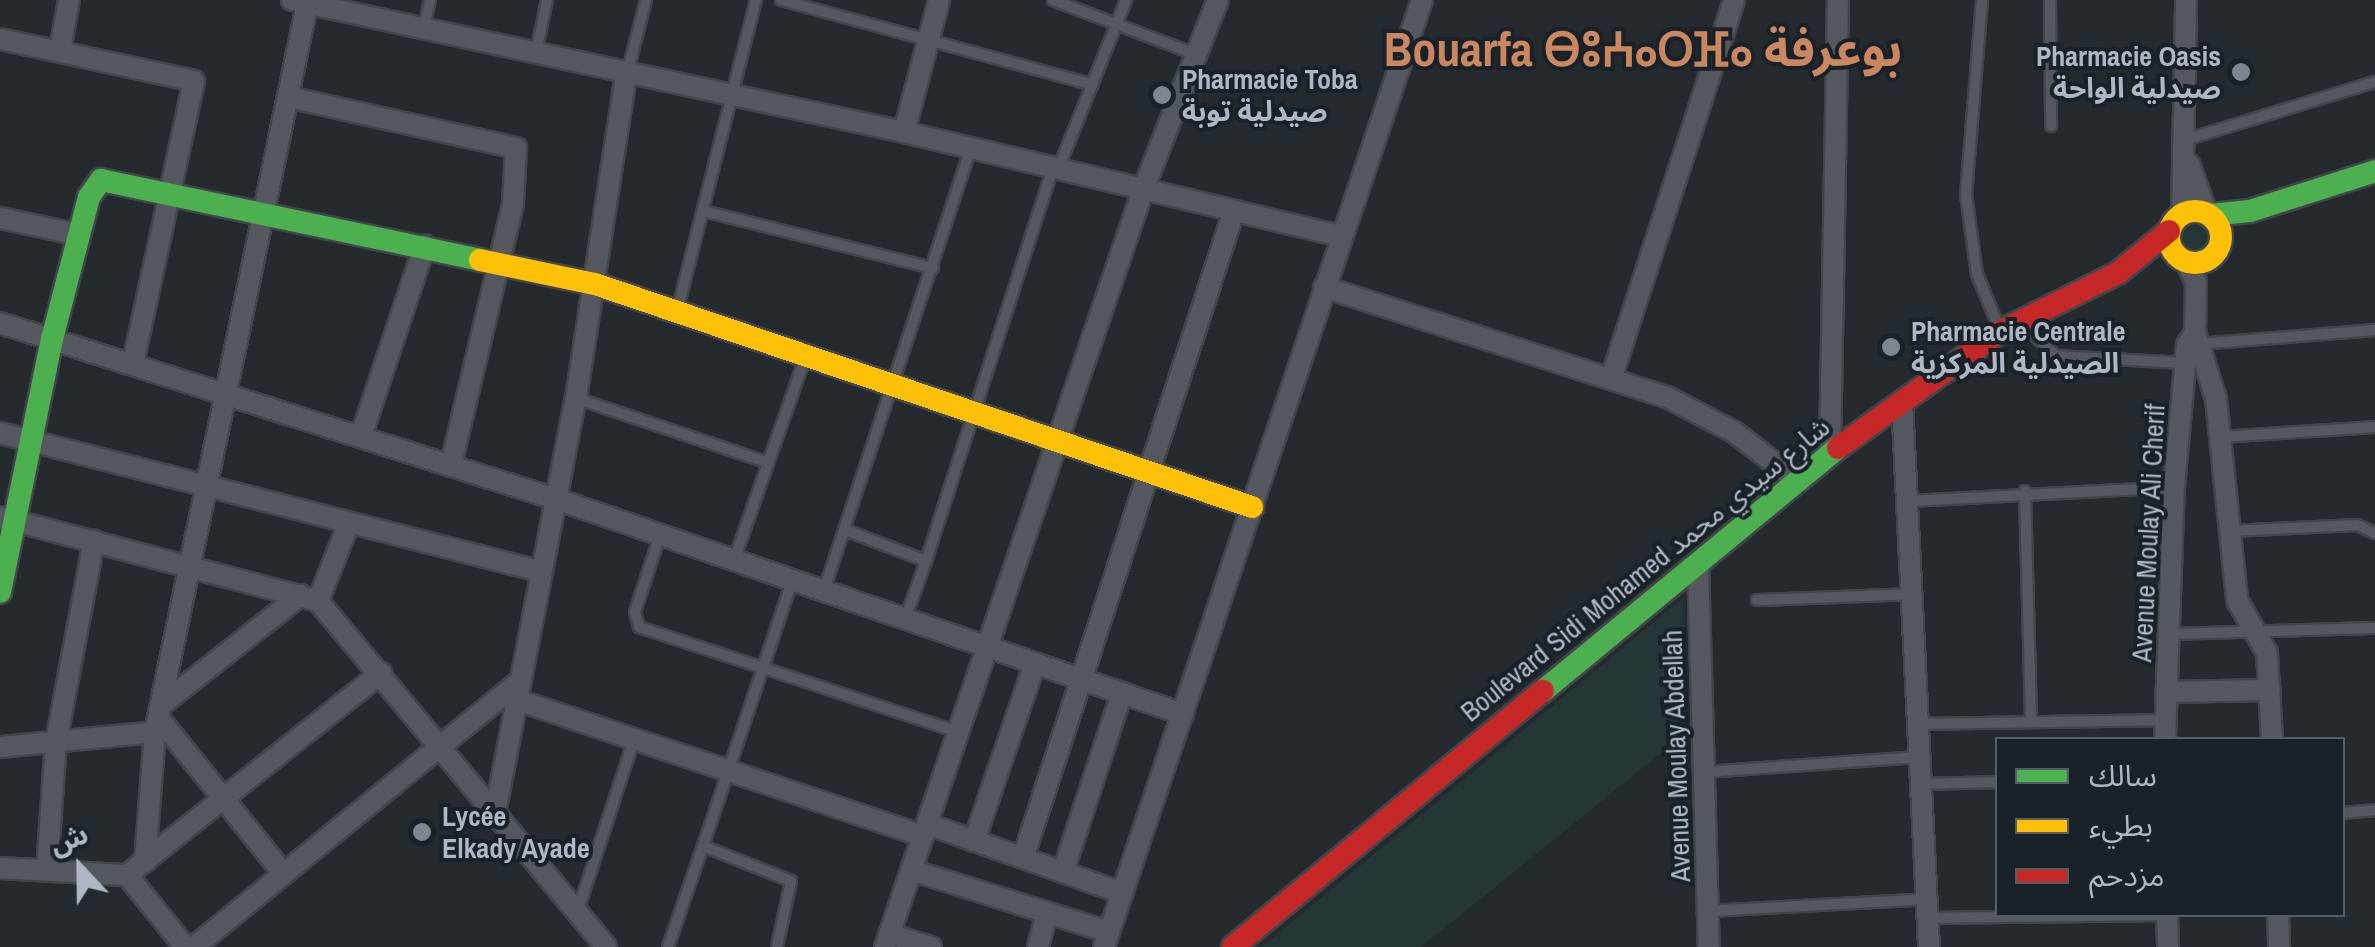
<!DOCTYPE html>
<meta charset="utf-8">
<style>
body{margin:0}
#map{position:relative;width:2375px;height:947px;overflow:hidden;background:#252a2f;font-family:"Archivo Narrow","Noto Sans Arabic","Noto Sans Tifinagh",sans-serif}
div>[style]{position:absolute}
[style*='--x']{left:calc(var(--x)*1px);top:calc(var(--y)*1px);width:calc(var(--w)*1px);rotate:calc(var(--a)*1deg)}
.green>*{inset:0;background:#253636}
.round{border-radius:50%}
.roads{filter:drop-shadow(2px 0 #42464a) drop-shadow(-2px 0 #42464a) drop-shadow(0 2px #42464a) drop-shadow(0 -2px #42464a)}
.lane>*{height:10px;margin:-5px;padding:0 5px;transform-origin:5px;border-radius:5px;background:#55585e}
.street>*{height:20px;margin:-10px;padding:0 10px;transform-origin:10px;border-radius:10px;background:#55585e}
.fast>*{height:22px;margin:-11px;padding:0 11px;transform-origin:11px;border-radius:11px;background:#4caf50}
.slow>*{height:22px;margin:-11px;padding:0 11px;transform-origin:11px;border-radius:11px;background:#ffc107}
.slow>.ring{margin:-11px;padding:0;box-sizing:content-box;background:none;border:22px solid #ffc107;border-radius:50%}
.jam>*{height:22px;margin:-11px;padding:0 11px;transform-origin:11px;border-radius:11px;background:#c62828}
.dots>*{width:28px;height:28px;translate:-50% -50%;box-sizing:border-box;border:5px solid #192129;border-radius:50%}
span{translate:-50% -50%;white-space:nowrap;text-align:center;line-height:1.15;-webkit-text-stroke:8px #192129;paint-order:stroke}
.poi-label{font-size:28px;color:#aeb7c2;font-weight:700}
.right{translate:-100% -50%;text-align:right}
.left{translate:0 -50%;text-align:left}
.street-label{font-size:28px;color:#aeb7c2}
.town-label{font-size:48px;color:#ca8760;font-weight:700}
.legend{position:absolute;left:1995px;top:737px;width:350px;height:180px;box-sizing:border-box;background:#192129;border:2px solid #555d66;margin:0;padding:12px 18px;list-style:none;font-size:30px;color:#aeb7c2}
.legend li{display:flex;align-items:center;gap:20px;height:50px}
.legend b{width:50px;border:2px solid #555d66}
.north{position:absolute;left:30px;top:817px;width:100px;height:100px;-webkit-text-stroke:8px #192129;paint-order:stroke;rotate:338deg;font-size:28px;font-weight:700;line-height:40px;text-align:center;color:#aeb7c2}
.north::after{content:'';display:block;margin:auto;width:35px;height:45px;background:#aeb7c2;clip-path:polygon(50% 0,100% 100%,50% 72%,0 100%)}
</style>
<div id="map">
<div class="green">
<div class="round" style="left:2175px;top:216px;width:40px;height:40px"></div>
<div style="clip-path:polygon(1684px 597px,1686px 733px,1421px 947px,1262px 947px)"></div>
</div>
<div class="roads">
<div class="lane">
<div style="--x:781;--y:0;--w:323;--a:15.2"></div>
<div style="--x:1053;--y:0;--w:154;--a:20.9"></div>
<div style="--x:1982;--y:0;--w:196;--a:94.7"></div>
<div style="--x:1966;--y:195;--w:80;--a:82.1"></div>
<div style="--x:1977;--y:274;--w:58;--a:67.8"></div>
<div style="--x:2050;--y:0;--w:126;--a:89.5"></div>
<div style="--x:424;--y:28;--w:29;--a:-78"></div>
<div style="--x:536;--y:53;--w:54;--a:-78.3"></div>
<div style="--x:627;--y:74;--w:76;--a:-75.6"></div>
<div style="--x:2188;--y:139;--w:195;--a:-17"></div>
<div style="--x:1059;--y:167;--w:180;--a:-68.1"></div>
<div style="--x:704;--y:211;--w:236;--a:14"></div>
<div style="--x:678;--y:308;--w:318;--a:-75.8"></div>
<div style="--x:2024;--y:325;--w:45;--a:44.1"></div>
<div style="--x:2056;--y:356;--w:129;--a:3.1"></div>
<div style="--x:2198;--y:344;--w:178;--a:-4.5"></div>
<div style="--x:576;--y:398;--w:200;--a:18.6"></div>
<div style="--x:2221;--y:437;--w:154;--a:-3.7"></div>
<div style="--x:2025;--y:491;--w:229;--a:88.5"></div>
<div style="--x:1910;--y:501;--w:263;--a:-3"></div>
<div style="--x:845;--y:530;--w:87;--a:20.9"></div>
<div style="--x:926;--y:561;--w:59;--a:109.7"></div>
<div style="--x:2230;--y:531;--w:127;--a:-2.7"></div>
<div style="--x:2357;--y:525;--w:20;--a:24"></div>
<div style="--x:660;--y:535;--w:81;--a:108"></div>
<div style="--x:635;--y:612;--w:16;--a:75"></div>
<div style="--x:639;--y:627;--w:336;--a:18.2"></div>
<div style="--x:734;--y:560;--w:211;--a:-70.6"></div>
<div style="--x:926;--y:561;--w:414;--a:-72.1"></div>
<div style="--x:824;--y:590;--w:467;--a:-71.6"></div>
<div style="--x:1757;--y:600;--w:154;--a:-2.2"></div>
<div style="--x:2170;--y:634;--w:205;--a:-1.7"></div>
<div style="--x:1921;--y:724;--w:244;--a:-0.9"></div>
<div style="--x:1705;--y:772;--w:218;--a:-4"></div>
<div style="--x:1923;--y:784;--w:75;--a:-1.5"></div>
<div style="--x:2342;--y:813;--w:33;--a:-5"></div>
<div style="--x:578;--y:910;--w:179;--a:-71.8"></div>
<div style="--x:1708;--y:911;--w:219;--a:-3.1"></div>
<div style="--x:1928;--y:918;--w:239;--a:-0.7"></div>
<div style="--x:668;--y:947;--w:107;--a:-70.9"></div>
<div style="--x:777;--y:947;--w:67;--a:-78"></div>
<div style="--x:791;--y:881;--w:95;--a:-158.3"></div>
<div style="--x:703;--y:846;--w:280;--a:-71.4"></div>
</div>
<div class="street">
<div style="--x:292;--y:0;--w:626;--a:12.17"></div>
<div style="--x:904;--y:132;--w:450;--a:13.4"></div>
<div style="--x:0;--y:39;--w:198;--a:12.2"></div>
<div style="--x:194;--y:81;--w:289;--a:102.2"></div>
<div style="--x:60;--y:50;--w:51;--a:-79.8"></div>
<div style="--x:288;--y:97;--w:234;--a:12.6"></div>
<div style="--x:516;--y:148;--w:56;--a:93.1"></div>
<div style="--x:513;--y:204;--w:268;--a:103.4"></div>
<div style="--x:904;--y:132;--w:137;--a:-75.1"></div>
<div style="--x:2189;--y:164;--w:53;--a:70.2"></div>
<div style="--x:2182;--y:214;--w:214;--a:-88.9"></div>
<div style="--x:0;--y:218;--w:81;--a:12.1"></div>
<div style="--x:2186;--y:261;--w:23;--a:65"></div>
<div style="--x:2196;--y:282;--w:50;--a:91.1"></div>
<div style="--x:2195;--y:332;--w:70;--a:72.6"></div>
<div style="--x:2216;--y:399;--w:202;--a:84"></div>
<div style="--x:2237;--y:600;--w:61;--a:60.5"></div>
<div style="--x:2267;--y:653;--w:87;--a:86.7"></div>
<div style="--x:1324;--y:287;--w:362;--a:17.8"></div>
<div style="--x:1669;--y:398;--w:73;--a:27.6"></div>
<div style="--x:1734;--y:432;--w:81;--a:37.4"></div>
<div style="--x:0;--y:323;--w:583;--a:17.57"></div>
<div style="--x:556;--y:499;--w:663;--a:18.93"></div>
<div style="--x:1611;--y:379;--w:398;--a:-72"></div>
<div style="--x:1902;--y:401;--w:547;--a:87.17"></div>
<div style="--x:0;--y:433;--w:556;--a:14.36"></div>
<div style="--x:361;--y:436;--w:201;--a:-71.5"></div>
<div style="--x:1830;--y:454;--w:454;--a:-89"></div>
<div style="--x:0;--y:517;--w:329;--a:14.8"></div>
<div style="--x:318;--y:601;--w:450;--a:50.2"></div>
<div style="--x:1698;--y:563;--w:384;--a:88.4"></div>
<div style="--x:318;--y:601;--w:84;--a:-68.3"></div>
<div style="--x:2166;--y:692;--w:104;--a:-1.1"></div>
<div style="--x:517;--y:700;--w:428;--a:18.5"></div>
<div style="--x:161;--y:705;--w:178;--a:-38.2"></div>
<div style="--x:158;--y:717;--w:201;--a:51.3"></div>
<div style="--x:2165;--y:740;--w:253;--a:-88"></div>
<div style="--x:2174;--y:487;--w:143;--a:-84.8"></div>
<div style="--x:2187;--y:345;--w:15;--a:-58"></div>
<div style="--x:0;--y:747;--w:156;--a:-5.5"></div>
<div style="--x:495;--y:813;--w:423;--a:-79"></div>
<div style="--x:576;--y:398;--w:327;--a:-81.2"></div>
<div style="--x:927;--y:824;--w:207;--a:19.5"></div>
<div style="--x:974;--y:841;--w:188;--a:-71.1"></div>
<div style="--x:1023;--y:858;--w:681;--a:-71.94"></div>
<div style="--x:145;--y:862;--w:130;--a:-85.6"></div>
<div style="--x:155;--y:732;--w:748;--a:-78.19"></div>
<div style="--x:0;--y:868;--w:127;--a:3.2"></div>
<div style="--x:127;--y:875;--w:325;--a:-38.5"></div>
<div style="--x:47;--y:870;--w:128;--a:-86"></div>
<div style="--x:56;--y:742;--w:205;--a:-79.3"></div>
<div style="--x:911;--y:870;--w:207;--a:17.4"></div>
<div style="--x:1063;--y:872;--w:188;--a:-71.8"></div>
<div style="--x:127;--y:875;--w:92;--a:51.1"></div>
<div style="--x:2167;--y:914;--w:33;--a:88"></div>
<div style="--x:2278;--y:914;--w:33;--a:88"></div>
<div style="--x:889;--y:934;--w:44;--a:17.2"></div>
<div style="--x:194;--y:947;--w:422;--a:-39.2"></div>
<div style="--x:885;--y:947;--w:800;--a:-71.18"></div>
<div style="--x:1143;--y:190;--w:204;--a:-68.5"></div>
<div style="--x:1038;--y:947;--w:34;--a:-75"></div>
<div style="--x:1104;--y:947;--w:999;--a:-71.44"></div>
</div>
<div class="fast">
<div style="--x:2210;--y:215;--w:40;--a:-5.7"></div>
<div style="--x:2250;--y:211;--w:131;--a:-17.7"></div>
<div style="--x:0;--y:592;--w:258;--a:-78.4"></div>
<div style="--x:52;--y:339;--w:147;--a:-75.4"></div>
<div style="--x:89;--y:197;--w:21;--a:-55"></div>
<div style="--x:101;--y:180;--w:387;--a:11.9"></div>
<div style="--x:1543;--y:691;--w:382;--a:-39.5"></div>
</div>
<div class="slow">
<div class="ring" style="left:2169px;top:211px;width:30px;height:30px"></div>
<div style="--x:480;--y:260;--w:117;--a:11.8"></div>
<div style="--x:595;--y:284;--w:694;--a:18.75"></div>
</div>
<div class="jam">
<div style="--x:1838;--y:448;--w:201;--a:-35.7"></div>
<div style="--x:2001;--y:331;--w:131;--a:-26.4"></div>
<div style="--x:2118;--y:273;--w:66;--a:-39.5"></div>
<div style="--x:1233;--y:947;--w:402;--a:-39.6"></div>
</div>
</div>
<div class="dots">
<div style="left:2241px;top:72px;background:#7e868f"></div>
<div style="left:1162px;top:95px;background:#7e868f"></div>
<div style="left:1891px;top:347px;background:#7e868f"></div>
<div style="left:422px;top:832px;background:#7e868f"></div>
</div>
<div class="poi-label">
<span class="right" style="left:2221px;top:72px">Pharmacie Oasis<br>صيدلية الواحة</span>
<span class="left" style="left:1182px;top:95px">Pharmacie Toba<br>صيدلية توبة</span>
<span class="left" style="left:1911px;top:347px">Pharmacie Centrale<br>الصيدلية المركزية</span>
<span class="left" style="left:442px;top:832px">Lycée<br>Elkady Ayade</span>
</div>
<div class="street-label">
<span style="left:2148px;top:533px;rotate:-87deg">Avenue Moulay Ali Cherif</span>
<span style="left:1645px;top:569px;rotate:-39deg">Boulevard Sidi Mohamed شارع سيدي محمد</span>
<span style="left:1676px;top:756px;rotate:-92deg">Avenue Moulay Abdellah</span>
</div>
<div class="town-label">
<span style="left:1643px;top:49px">Bouarfa ⴱⵓⵄⴰⵔⴼⴰ بوعرفة</span>
</div>
<ul class="legend">
<li><b style="height:12px;background:#4caf50"></b>سالك</li>
<li><b style="height:12px;background:#ffc107"></b>بطيء</li>
<li><b style="height:12px;background:#c62828"></b>مزدحم</li>
</ul>
<div class="north">ش</div>
</div>
